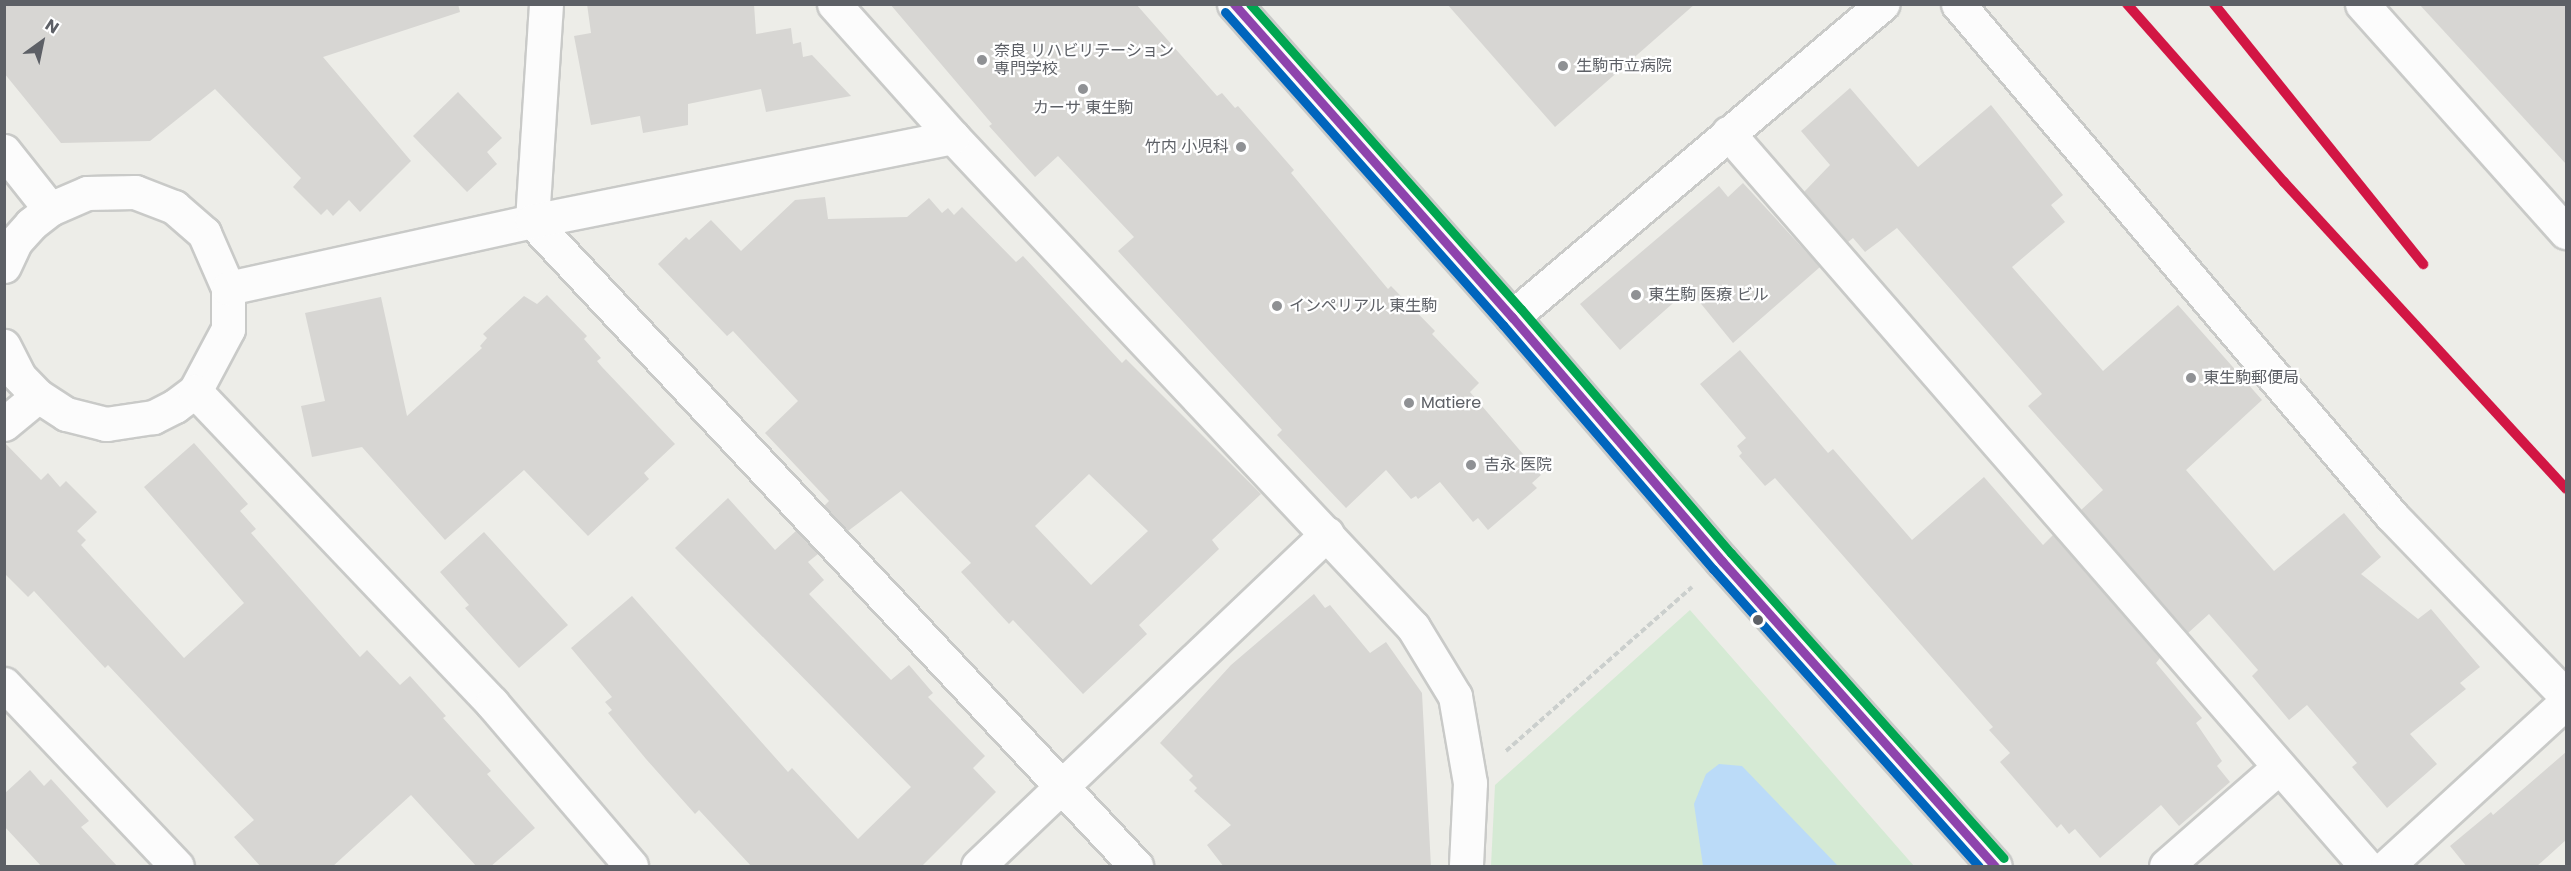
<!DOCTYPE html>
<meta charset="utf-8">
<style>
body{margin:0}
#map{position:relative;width:2571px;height:871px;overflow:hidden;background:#edede8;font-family:Poppins,"Noto Sans JP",sans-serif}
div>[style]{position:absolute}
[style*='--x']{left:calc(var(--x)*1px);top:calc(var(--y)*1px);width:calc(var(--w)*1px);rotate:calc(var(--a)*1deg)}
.green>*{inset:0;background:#d5ead4}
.water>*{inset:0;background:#bbdbf8}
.building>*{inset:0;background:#d7d6d3}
.path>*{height:4px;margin-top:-2px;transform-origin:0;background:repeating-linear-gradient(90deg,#cbcfcd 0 6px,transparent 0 9px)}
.roads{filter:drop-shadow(2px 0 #c9cac8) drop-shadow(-2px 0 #c9cac8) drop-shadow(0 2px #c9cac8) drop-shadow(0 -2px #c9cac8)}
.minor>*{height:33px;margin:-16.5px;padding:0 16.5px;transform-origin:16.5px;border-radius:16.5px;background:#fcfcfc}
.bus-1>*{height:9px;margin:-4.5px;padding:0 4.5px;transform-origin:4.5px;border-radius:4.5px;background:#8e44ad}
.bus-2>*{height:9px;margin:-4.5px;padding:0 4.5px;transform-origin:4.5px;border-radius:4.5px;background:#0065bd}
.bus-3>*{height:9px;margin:-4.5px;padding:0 4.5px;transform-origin:4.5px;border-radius:4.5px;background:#00a651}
.rail-1>*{height:10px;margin:-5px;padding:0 5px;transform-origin:5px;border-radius:5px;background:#d21644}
.dots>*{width:16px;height:16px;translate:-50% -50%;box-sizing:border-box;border:3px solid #fff;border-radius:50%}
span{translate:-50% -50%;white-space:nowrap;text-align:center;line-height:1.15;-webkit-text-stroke:4.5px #fff;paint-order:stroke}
.poi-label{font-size:16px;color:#5d6066}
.left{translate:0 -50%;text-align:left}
.right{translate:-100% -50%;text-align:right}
.frame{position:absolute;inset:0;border:6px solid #5d6066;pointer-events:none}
.north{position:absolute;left:12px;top:12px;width:60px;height:60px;-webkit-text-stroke:4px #fff;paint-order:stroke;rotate:33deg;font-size:16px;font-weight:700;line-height:24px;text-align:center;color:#5d6066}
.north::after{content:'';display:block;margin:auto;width:21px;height:27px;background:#5d6066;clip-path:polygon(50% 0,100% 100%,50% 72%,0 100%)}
</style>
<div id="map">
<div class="green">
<div style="clip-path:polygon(1690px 610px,1914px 866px,1491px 866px,1495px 785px)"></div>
</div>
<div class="water">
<div style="clip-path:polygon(1719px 764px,1742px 766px,1838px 866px,1703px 866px,1694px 804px,1706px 774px)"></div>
</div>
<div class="building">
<div style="clip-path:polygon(4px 4px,458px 4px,460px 12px,323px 57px,411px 161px,360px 212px,349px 200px,333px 216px,327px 209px,321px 215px,293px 187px,301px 178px,215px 89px,150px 141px,61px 143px,4px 73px)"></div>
<div style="clip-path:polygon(587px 4px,754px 4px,756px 34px,791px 28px,793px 44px,801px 42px,803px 57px,812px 55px,851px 96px,766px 112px,761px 89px,688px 104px,688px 125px,643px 133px,640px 116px,591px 125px,574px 36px,591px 33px)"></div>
<div style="clip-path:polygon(890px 4px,1136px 4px,1217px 96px,1222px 93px,1235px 108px,1238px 106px,1294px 170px,1291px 173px,1388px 289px,1391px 286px,1435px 331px,1432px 334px,1479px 383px,1470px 392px,1541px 475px,1532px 483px,1537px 488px,1488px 530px,1478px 518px,1473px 522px,1440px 482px,1418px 499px,1416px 496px,1411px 499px,1386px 470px,1346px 508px,1277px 435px,1282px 430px,1118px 251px,1134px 237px,1058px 156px,1035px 177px,989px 126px,992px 124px)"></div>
<div style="clip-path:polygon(1447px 4px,1695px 4px,1555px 127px)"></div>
<div style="clip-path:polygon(2419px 4px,2566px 4px,2566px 164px)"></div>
<div style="clip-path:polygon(1850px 88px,1918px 167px,1991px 105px,2063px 195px,2051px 205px,2065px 222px,2012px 267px,2103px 371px,2178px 305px,2262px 400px,2186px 470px,2274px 571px,2344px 513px,2381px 557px,2361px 574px,2418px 619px,2431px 609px,2480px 667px,2460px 683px,2466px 689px,2410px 734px,2437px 764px,2387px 808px,2352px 767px,2357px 763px,2307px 705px,2289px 720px,2252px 676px,2258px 670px,2209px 614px,2188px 633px,2081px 510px,2103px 490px,2028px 406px,2042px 394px,1897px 228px,1865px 252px,1853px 238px,1848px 242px,1804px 192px,1830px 165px,1801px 131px)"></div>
<div style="clip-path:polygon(458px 92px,502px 138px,487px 152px,497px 164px,467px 192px,413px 136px)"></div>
<div style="clip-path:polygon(1743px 183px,1820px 267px,1733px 343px,1689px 289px,1620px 350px,1580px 304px,1719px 186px,1728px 197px)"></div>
<div style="clip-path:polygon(evenodd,825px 197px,828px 219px,907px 217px,929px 198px,942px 213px,948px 208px,954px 215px,962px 207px,1016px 262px,1023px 256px,1122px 363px,1126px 359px,1261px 494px,1212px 540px,1219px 549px,1139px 625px,1147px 634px,1083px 694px,1013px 620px,1009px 624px,961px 572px,971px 563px,901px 491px,848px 531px,824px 506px,829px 501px,765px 433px,798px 401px,733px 331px,727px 336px,658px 264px,686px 237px,689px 240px,711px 220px,741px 251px,795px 200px,825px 197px,1089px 474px,1148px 531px,1091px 585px,1035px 526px,1089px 474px)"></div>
<div style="clip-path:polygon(547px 295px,587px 336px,584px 339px,601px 358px,597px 361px,602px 367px,675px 444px,644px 473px,649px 479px,588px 536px,524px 470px,445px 540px,362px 447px,312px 457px,301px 406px,325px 401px,305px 313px,381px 297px,407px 416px,482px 348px,480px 346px,487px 338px,483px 334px,524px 296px,537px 304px)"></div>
<div style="clip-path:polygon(1740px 350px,1828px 453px,1833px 449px,1912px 540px,1984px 477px,2043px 545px,2053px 535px,2160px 658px,2156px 663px,2202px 718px,2196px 723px,2222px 761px,2217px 766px,2230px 782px,2179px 826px,2161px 805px,2100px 858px,2075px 829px,2069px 834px,2061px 824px,2057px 828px,2000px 762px,2010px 753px,1989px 730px,1993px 727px,1775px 478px,1765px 486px,1739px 456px,1742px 453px,1737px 446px,1746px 438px,1700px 384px)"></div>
<div style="clip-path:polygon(4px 442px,41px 480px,48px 473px,60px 487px,66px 481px,97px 512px,77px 531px,86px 540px,81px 545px,184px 658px,244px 603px,144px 487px,194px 443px,248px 504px,240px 511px,256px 529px,251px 533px,360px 657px,367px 650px,400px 685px,410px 676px,446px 716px,443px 718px,491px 771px,487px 774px,535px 828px,490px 867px,477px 867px,411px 795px,332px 867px,261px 867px,234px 837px,254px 820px,108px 665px,105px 668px,34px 591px,28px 597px,4px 573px)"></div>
<div style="clip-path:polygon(728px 498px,775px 550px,796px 531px,818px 554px,808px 562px,824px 580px,809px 594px,891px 680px,909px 665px,933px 693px,928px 697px,985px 756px,973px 768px,996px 792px,921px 867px,752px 867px,699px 810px,695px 814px,646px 759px,608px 713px,612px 710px,605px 702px,612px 697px,571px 648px,632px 596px,788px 772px,792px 768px,858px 839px,911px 787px,675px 548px)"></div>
<div style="clip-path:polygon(484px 532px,568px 625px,519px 668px,465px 608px,469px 605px,440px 572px)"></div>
<div style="clip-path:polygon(1314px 594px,1325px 608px,1330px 605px,1370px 653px,1386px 642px,1422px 693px,1431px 867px,1224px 867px,1207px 845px,1231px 825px,1194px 791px,1197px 788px,1189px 780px,1193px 776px,1160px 743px,1231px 665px)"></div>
<div style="clip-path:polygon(2566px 752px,2566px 840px,2536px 867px,2467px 867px,2450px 846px,2491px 812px,2493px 815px)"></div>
<div style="clip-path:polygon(30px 770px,44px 786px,51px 779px,89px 821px,81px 827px,118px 867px,42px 867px,4px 826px,4px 794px)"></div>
</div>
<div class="path">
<div style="--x:1506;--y:751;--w:248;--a:-41.4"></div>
</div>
<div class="roads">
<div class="minor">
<div style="--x:546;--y:4;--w:217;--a:93.7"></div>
<div style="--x:532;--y:221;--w:884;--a:46.88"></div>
<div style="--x:834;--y:4;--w:178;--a:48.2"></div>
<div style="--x:953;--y:137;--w:672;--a:46.81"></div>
<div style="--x:1413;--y:627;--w:81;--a:58.7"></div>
<div style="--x:1455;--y:696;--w:88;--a:80.2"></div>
<div style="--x:1470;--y:783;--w:83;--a:92.8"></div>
<div style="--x:1234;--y:4;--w:419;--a:48.4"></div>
<div style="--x:1512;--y:317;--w:322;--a:49.3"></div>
<div style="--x:1722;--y:561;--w:409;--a:48.2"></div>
<div style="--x:1958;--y:4;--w:670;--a:49.72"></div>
<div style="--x:2391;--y:515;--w:252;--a:46"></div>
<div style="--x:2362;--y:4;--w:306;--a:48.2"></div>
<div style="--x:1728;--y:133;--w:972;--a:48.96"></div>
<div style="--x:4;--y:151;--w:74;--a:51.6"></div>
<div style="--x:4;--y:266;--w:26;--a:-65"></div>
<div style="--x:15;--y:242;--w:24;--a:-48"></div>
<div style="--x:31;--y:224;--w:24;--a:-38"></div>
<div style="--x:50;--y:209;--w:40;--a:-23.4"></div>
<div style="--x:87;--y:193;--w:48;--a:-1.2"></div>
<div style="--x:135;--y:192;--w:42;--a:21"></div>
<div style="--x:174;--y:207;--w:40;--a:41"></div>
<div style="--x:204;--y:233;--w:60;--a:66.4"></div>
<div style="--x:228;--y:288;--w:41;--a:90"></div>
<div style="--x:228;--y:329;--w:70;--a:118"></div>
<div style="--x:195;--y:391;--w:25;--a:143"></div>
<div style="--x:175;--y:406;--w:25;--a:153"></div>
<div style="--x:153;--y:417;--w:48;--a:171.5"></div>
<div style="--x:106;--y:424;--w:41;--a:-166"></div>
<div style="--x:66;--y:414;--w:33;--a:-147"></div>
<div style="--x:38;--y:396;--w:28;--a:-134"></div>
<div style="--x:19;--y:376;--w:34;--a:-117"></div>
<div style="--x:228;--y:288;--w:311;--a:-12.4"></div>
<div style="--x:532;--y:221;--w:429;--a:-11.3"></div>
<div style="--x:1512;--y:317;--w:485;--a:-40.2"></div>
<div style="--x:195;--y:391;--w:431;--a:46.4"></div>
<div style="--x:492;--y:703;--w:214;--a:49.5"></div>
<div style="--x:4;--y:424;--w:44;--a:-39.5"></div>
<div style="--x:4;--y:684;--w:251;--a:46.5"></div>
<div style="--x:978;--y:866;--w:482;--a:-43.6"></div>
<div style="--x:2166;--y:866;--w:150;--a:-41.2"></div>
<div style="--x:2387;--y:866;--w:243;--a:-42.5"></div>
</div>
</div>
<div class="bus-1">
<div style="--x:1234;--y:4;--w:419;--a:48.4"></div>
<div style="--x:1512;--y:317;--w:322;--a:49.3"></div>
<div style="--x:1722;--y:561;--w:409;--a:48.2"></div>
</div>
<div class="bus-2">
<div style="--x:1225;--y:12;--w:419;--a:48.4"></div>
<div style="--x:1503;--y:325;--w:322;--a:49.3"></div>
<div style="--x:1713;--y:569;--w:399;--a:48.2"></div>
</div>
<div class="bus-3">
<div style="--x:1250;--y:4;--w:408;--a:48.4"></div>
<div style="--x:1521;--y:309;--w:322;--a:49.3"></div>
<div style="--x:1731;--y:553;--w:409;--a:48.2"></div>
</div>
<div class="rail-1">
<div style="--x:2127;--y:4;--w:237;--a:48.6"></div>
<div style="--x:2284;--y:182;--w:417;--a:47.4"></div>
<div style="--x:2214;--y:4;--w:334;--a:51.2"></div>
</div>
<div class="dots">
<div style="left:982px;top:60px;background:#8f9194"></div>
<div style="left:1563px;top:66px;background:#8f9194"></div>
<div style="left:1083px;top:89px;background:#8f9194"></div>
<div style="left:1241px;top:147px;background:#8f9194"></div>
<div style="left:1636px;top:295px;background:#8f9194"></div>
<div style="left:1277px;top:306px;background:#8f9194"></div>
<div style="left:2191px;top:378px;background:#8f9194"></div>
<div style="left:1409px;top:403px;background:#8f9194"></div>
<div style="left:1471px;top:465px;background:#8f9194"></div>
<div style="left:1758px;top:620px;background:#5d6066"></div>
</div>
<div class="poi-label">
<span class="left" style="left:994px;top:60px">奈良 リハビリテーション<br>専門学校</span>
<span class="left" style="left:1576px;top:66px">生駒市立病院</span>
<span style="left:1083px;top:108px">カーサ 東生駒</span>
<span class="right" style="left:1229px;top:147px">竹内 小児科</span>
<span class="left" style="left:1648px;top:295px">東生駒 医療 ビル</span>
<span class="left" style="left:1289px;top:306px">インペリアル 東生駒</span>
<span class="left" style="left:2203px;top:378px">東生駒郵便局</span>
<span class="left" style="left:1421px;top:403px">Matiere</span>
<span class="left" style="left:1484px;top:465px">吉永 医院</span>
</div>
<div class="frame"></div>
<div class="north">N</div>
</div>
